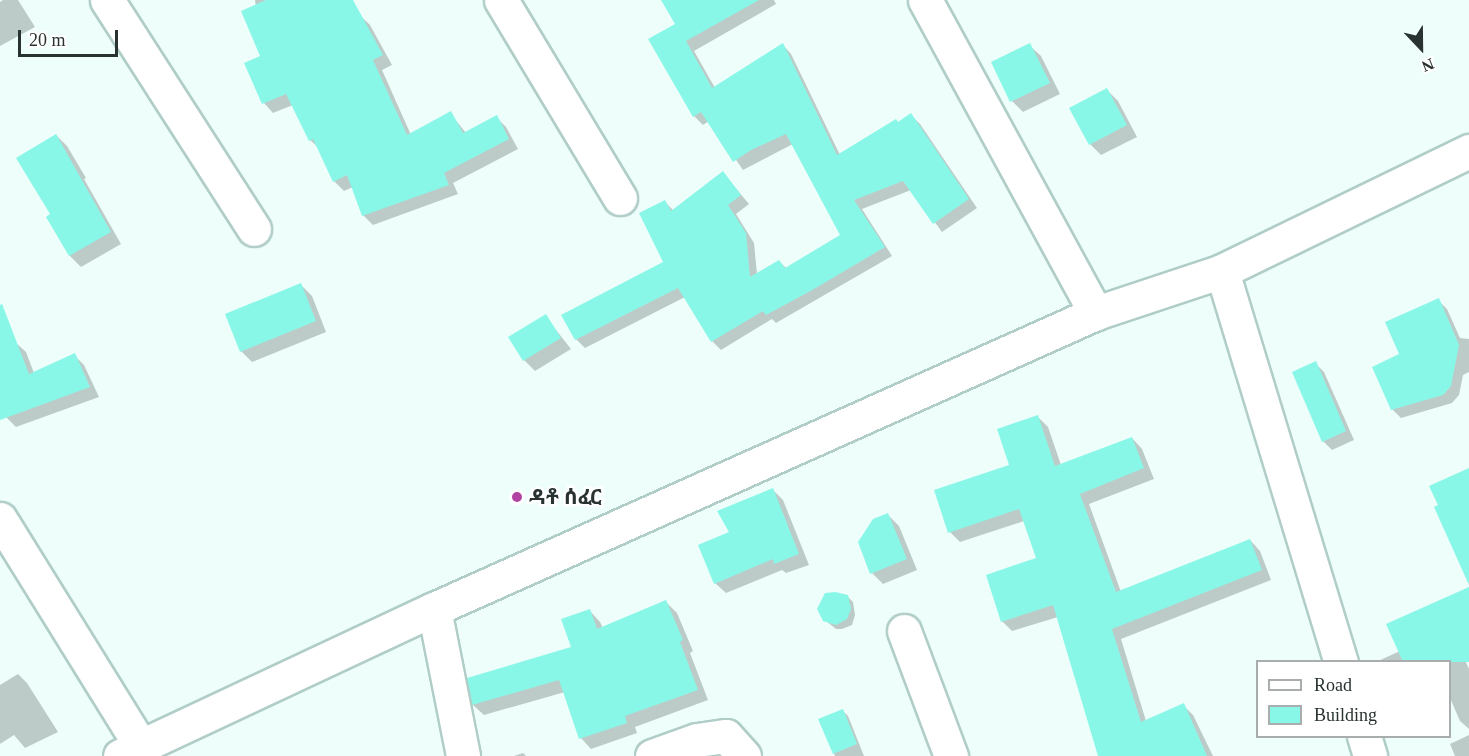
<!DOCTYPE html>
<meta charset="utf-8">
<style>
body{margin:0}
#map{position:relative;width:1469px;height:756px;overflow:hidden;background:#edfefb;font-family:"Times New Roman","Noto Sans Ethiopic",serif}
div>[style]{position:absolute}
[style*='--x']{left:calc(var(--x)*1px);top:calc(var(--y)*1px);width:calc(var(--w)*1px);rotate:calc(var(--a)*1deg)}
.shadow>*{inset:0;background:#0003}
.building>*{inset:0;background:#89f7e8}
.roads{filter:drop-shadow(2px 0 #b0cdc8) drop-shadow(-2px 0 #b0cdc8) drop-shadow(0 2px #b0cdc8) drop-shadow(0 -2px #b0cdc8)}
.street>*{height:33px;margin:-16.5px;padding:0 16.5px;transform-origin:16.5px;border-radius:16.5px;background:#fff}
.dots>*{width:16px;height:16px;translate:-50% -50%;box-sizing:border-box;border:3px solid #fff;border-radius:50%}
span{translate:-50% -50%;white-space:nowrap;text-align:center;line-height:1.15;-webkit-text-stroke:5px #fff;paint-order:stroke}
.poi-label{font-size:21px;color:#283331;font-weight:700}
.left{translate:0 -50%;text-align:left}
.legend{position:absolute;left:1256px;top:660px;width:195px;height:78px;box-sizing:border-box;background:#fff;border:2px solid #a9adad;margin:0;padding:8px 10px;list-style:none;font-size:18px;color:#283331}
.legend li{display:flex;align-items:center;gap:12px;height:30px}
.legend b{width:30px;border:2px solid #a9adad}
.north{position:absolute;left:1391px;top:18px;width:60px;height:60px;-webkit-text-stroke:4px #fff;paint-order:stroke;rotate:158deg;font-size:16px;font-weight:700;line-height:24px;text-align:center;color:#283331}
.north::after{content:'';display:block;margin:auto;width:21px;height:27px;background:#283331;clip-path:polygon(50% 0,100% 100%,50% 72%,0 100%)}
.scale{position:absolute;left:18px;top:30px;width:100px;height:27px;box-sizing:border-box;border:3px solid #283331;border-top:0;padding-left:8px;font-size:18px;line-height:21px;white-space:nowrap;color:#283331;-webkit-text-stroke:4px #fff;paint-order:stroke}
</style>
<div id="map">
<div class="shadow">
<div style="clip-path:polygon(3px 0,18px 0,35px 27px,0 46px,0 2px)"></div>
<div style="clip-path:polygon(255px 0,344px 0,370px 25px,392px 65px,382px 70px,411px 135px,450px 113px,466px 133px,496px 117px,506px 127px,518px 149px,453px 183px,458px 194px,373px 225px,363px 215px,353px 187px,344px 191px,334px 181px,320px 149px,310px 140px,293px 105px,273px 113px,264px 103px,246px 64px,262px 57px)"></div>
<div style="clip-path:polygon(663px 0,774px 0,776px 4px,694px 51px,715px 88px,783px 45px,791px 54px,840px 155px,911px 115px,920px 124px,977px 208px,942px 232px,911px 190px,862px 209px,892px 256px,776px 323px,772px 319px,721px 350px,712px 341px,685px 297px,585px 348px,576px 339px,563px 315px,665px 263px,665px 202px,674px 211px,723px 173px,749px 204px,736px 214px,754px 243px,757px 274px,779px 261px,787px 269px,842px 235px,793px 144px,743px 170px,709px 121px,703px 125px,694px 116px,650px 39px,677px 25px)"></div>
<div style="clip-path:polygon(1029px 45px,1041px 56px,1060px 94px,1023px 112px,1012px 101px)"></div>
<div style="clip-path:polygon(1107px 90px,1118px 101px,1137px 137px,1101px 155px,1090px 144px,1071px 109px)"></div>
<div style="clip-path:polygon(56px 135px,67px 146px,86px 178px,84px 179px,121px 244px,81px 267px,70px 256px,48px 218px,52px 215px)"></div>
<div style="clip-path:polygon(301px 285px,312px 296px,326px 332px,252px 362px,241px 351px)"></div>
<div style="clip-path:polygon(1438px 300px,1447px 309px,1460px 338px,1469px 339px,1469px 372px,1463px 375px,1459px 395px,1452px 403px,1401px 418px,1392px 409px,1401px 355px)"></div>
<div style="clip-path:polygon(545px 316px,571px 349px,535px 371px,524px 360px,510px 338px)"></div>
<div style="clip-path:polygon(16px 343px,26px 352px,34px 373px,74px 355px,84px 365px,99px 397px,16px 427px,6px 417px,0 401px,0 349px)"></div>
<div style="clip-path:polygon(1315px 363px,1324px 372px,1354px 440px,1332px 450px,1323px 441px)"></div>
<div style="clip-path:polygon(1038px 417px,1048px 427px,1061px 465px,1132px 438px,1142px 449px,1154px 479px,1089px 504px,1121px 592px,1250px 540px,1260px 551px,1271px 580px,1121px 639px,1146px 721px,1183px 705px,1193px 715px,1213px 756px,1103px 756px,1058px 617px,1012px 631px,1002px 621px,1038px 559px,1024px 521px,960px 542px,950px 532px,1011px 466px)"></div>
<div style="clip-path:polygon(773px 490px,783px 500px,809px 565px,786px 573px,782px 570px,726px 593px,715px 583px)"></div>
<div style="clip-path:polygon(888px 515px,899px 526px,917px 570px,883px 584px,872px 573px)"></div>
<div style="clip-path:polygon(1469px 588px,1469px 648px,1461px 651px,1469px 669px,1469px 729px,1460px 721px,1450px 698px,1450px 662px,1376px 662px,1400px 651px)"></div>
<div style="clip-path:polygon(847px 596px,853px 602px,855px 615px,852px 625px,842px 629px,836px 629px,826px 621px)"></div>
<div style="clip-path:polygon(666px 602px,677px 613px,693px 651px,690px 653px,708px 700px,635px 727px,637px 733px,591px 749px,581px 738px,565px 692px,484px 715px,473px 705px,468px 679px,573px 648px,590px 611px,600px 622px,603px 628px)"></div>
<div style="clip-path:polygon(18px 674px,27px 683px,58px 732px,25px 748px,14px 735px,0 744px,0 685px)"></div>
<div style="clip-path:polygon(842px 710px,848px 716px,864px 756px,835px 756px,819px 720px)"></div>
<div style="clip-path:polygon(1469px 735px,1469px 756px,1455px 756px,1450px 744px)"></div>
<div style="clip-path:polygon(523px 753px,526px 756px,514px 756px)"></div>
</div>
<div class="building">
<div style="clip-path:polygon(266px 0,353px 0,383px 55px,373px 60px,407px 135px,451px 111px,463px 133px,497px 115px,509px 139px,444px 173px,449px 185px,362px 216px,347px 175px,333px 182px,313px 139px,309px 141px,286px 94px,262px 104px,244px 63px,260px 56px,241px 11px)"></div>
<div style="clip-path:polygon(661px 0,759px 0,686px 41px,712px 88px,783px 43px,837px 155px,896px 119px,898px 122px,911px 113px,969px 199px,933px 224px,903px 181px,854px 200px,885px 247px,814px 289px,766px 315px,763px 311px,711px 342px,678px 288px,575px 340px,561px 315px,663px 262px,639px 213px,665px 200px,671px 211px,723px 171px,741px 195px,728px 205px,746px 233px,750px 277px,779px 260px,785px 268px,840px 235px,786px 134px,751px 150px,733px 162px,701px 112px,693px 117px,648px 39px,675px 24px)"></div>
<div style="clip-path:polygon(1030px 43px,1050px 83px,1010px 102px,991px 62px)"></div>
<div style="clip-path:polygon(1107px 88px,1127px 125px,1089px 145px,1069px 108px)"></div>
<div style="clip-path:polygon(56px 134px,111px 232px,69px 256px,46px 217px,50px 214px,16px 158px)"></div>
<div style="clip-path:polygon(301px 283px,316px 321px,240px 352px,225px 314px)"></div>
<div style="clip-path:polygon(1439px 298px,1459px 345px,1451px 386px,1443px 395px,1391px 410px,1372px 367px,1399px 354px,1385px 322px)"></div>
<div style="clip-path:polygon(2px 304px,29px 374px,75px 353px,90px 387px,0 420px,0 305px)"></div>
<div style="clip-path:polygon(546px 314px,561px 338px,523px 361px,508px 337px)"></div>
<div style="clip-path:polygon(1316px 361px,1346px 431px,1322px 442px,1292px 372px)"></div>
<div style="clip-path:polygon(1038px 415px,1055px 466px,1132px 437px,1144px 468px,1080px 494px,1116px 592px,1250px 539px,1262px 570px,1112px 629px,1141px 722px,1184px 703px,1207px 756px,1098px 756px,1053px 605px,1001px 622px,986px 575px,1036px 558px,1019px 509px,948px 533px,934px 490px,1009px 465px,997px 429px)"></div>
<div style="clip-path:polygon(1469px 468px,1469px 585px,1434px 507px,1438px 505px,1429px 486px)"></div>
<div style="clip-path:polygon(773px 488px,799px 554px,774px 564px,773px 559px,714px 584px,698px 545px,729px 532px,717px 511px)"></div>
<div style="clip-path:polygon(888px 513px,907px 559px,870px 574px,858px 542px,873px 519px)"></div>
<div style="clip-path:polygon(1469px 587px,1469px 662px,1403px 662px,1386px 624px)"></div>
<div style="clip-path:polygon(835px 592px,848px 595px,851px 609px,847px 619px,836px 625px,823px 621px,817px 609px,825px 593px)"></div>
<div style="clip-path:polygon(666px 600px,683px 640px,680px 642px,698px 690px,625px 716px,627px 723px,579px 739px,559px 680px,472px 705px,467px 678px,571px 647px,561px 619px,590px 609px,597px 629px)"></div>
<div style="clip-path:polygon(843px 709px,857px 744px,833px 754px,818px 719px)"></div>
</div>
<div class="roads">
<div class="street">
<div style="--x:107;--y:0;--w:272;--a:57.3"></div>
<div style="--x:501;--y:0;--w:231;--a:59"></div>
<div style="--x:925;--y:0;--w:357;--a:61.4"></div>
<div style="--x:1222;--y:271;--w:409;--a:73.1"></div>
<div style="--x:0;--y:519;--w:267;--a:58.2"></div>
<div style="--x:434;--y:609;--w:150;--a:78.8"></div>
<div style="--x:904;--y:631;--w:134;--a:69.4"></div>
<div style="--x:1364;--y:736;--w:21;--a:73"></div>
<div style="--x:120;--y:756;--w:347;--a:-25.1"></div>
<div style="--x:434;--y:609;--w:725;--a:-24.09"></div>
<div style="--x:1096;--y:313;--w:133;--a:-18.4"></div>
<div style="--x:1222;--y:271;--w:275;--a:-25.9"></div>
<div style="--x:652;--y:756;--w:48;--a:-19.6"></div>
<div style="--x:697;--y:740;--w:29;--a:-8"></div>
<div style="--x:726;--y:736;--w:27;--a:48"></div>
</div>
</div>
<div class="dots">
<div style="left:517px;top:497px;background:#b143a1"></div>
</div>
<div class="poi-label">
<span class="left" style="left:529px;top:497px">ዳቶ ሰፈር</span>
</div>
<ul class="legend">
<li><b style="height:8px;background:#fff"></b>Road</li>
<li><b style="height:16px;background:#89f7e8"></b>Building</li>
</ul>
<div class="north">N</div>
<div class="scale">20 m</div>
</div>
